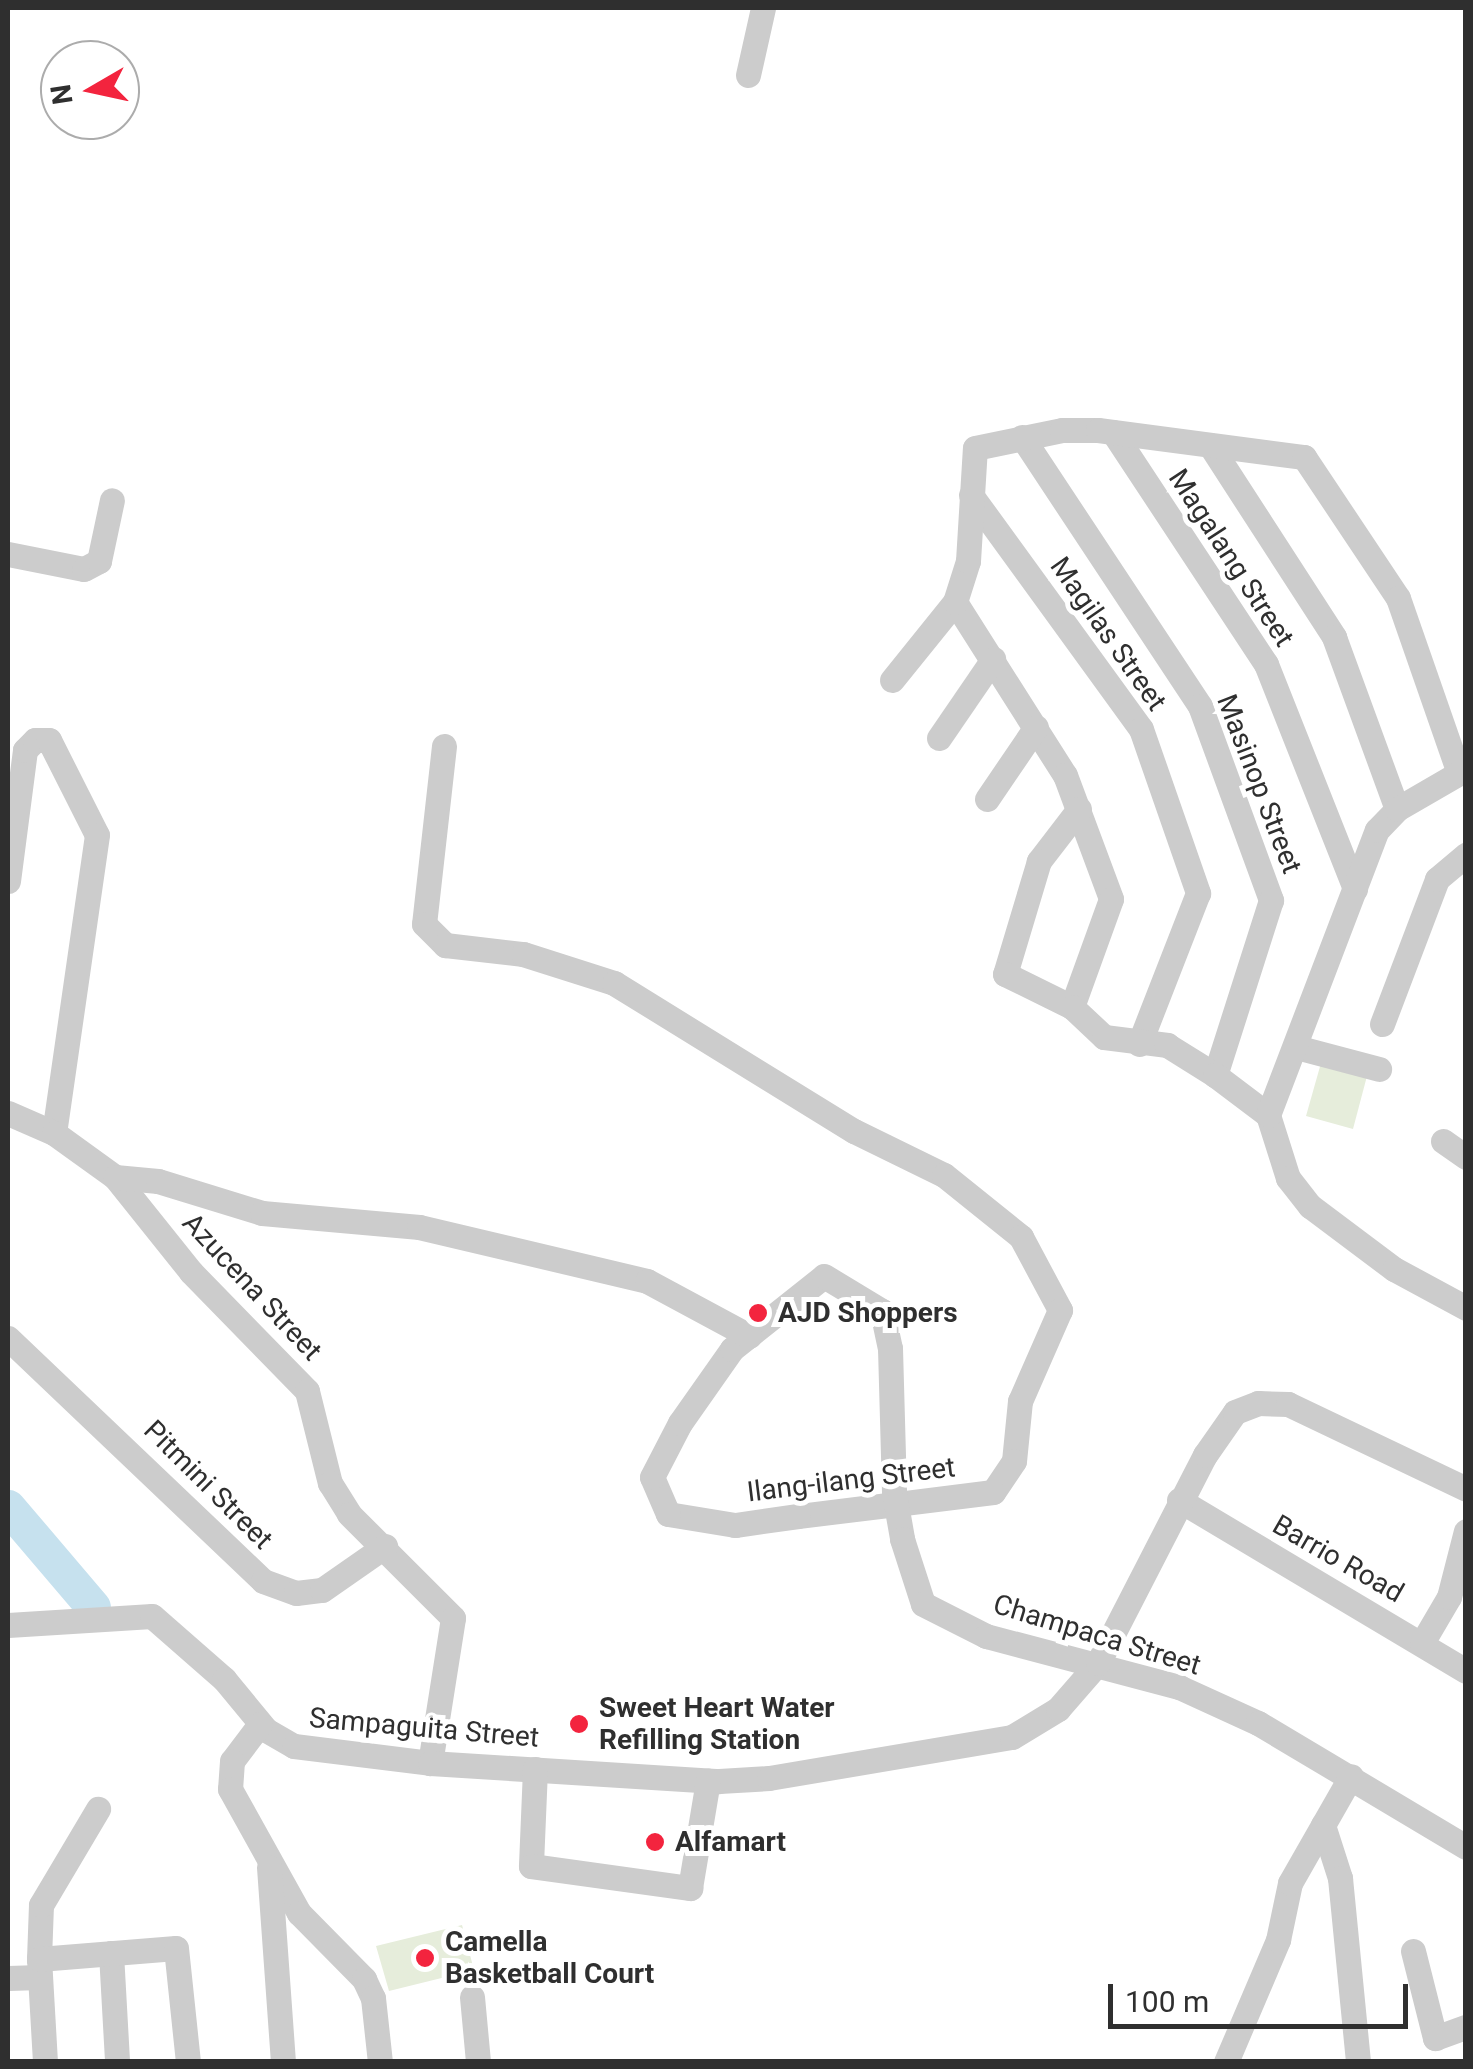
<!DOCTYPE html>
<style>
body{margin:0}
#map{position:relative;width:1473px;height:2069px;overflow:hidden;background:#fff;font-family:Roboto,sans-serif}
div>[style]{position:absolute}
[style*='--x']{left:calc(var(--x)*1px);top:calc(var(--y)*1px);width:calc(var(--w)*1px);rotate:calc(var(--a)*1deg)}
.green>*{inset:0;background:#e6eddb}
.river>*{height:35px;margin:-17.5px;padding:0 17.5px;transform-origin:17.5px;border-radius:17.5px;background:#c6e1ee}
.minor>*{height:25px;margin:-12.5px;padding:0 12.5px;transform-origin:12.5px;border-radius:12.5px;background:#ccc}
.dots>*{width:28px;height:28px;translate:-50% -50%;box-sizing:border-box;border:5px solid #fff;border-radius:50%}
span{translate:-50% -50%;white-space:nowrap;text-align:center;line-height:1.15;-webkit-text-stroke:10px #fff;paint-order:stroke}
.street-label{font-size:28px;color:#2f2f2f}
.poi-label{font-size:28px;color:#2f2f2f;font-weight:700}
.left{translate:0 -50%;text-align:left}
.frame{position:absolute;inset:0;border:10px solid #2f2f2f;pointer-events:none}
.north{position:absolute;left:40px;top:40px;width:100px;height:100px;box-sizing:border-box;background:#fff;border:2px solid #acacac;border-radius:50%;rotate:261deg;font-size:28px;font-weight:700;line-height:40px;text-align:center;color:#2f2f2f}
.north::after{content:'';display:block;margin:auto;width:35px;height:45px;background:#f3243e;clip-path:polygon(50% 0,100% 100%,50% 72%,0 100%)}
.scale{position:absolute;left:1108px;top:1984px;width:300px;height:45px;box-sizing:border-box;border:5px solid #2f2f2f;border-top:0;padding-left:12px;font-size:30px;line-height:35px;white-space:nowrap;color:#2f2f2f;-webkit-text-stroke:8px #fff;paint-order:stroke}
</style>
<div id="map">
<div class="green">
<div style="clip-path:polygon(1321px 1063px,1367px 1076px,1353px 1129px,1306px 1116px)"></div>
<div style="clip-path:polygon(462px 1925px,474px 1970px,389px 1991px,376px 1946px)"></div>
</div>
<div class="river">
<div style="--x:8;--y:1507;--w:131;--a:49.6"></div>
</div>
<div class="minor">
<div style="--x:748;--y:75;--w:69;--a:-77.4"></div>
<div style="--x:1113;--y:432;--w:278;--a:56.6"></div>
<div style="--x:1266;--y:664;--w:242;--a:68.4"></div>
<div style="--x:1022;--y:437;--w:323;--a:56.5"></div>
<div style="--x:1200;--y:706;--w:207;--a:69.9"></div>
<div style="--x:1271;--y:900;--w:184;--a:107.7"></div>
<div style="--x:1210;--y:445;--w:229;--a:57.1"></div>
<div style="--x:1334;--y:637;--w:183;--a:69.9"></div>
<div style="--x:971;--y:495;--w:289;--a:54"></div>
<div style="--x:1141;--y:729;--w:174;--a:70.8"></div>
<div style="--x:1198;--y:893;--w:162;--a:111.3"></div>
<div style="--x:8;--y:554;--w:77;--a:11.2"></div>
<div style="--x:84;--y:569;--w:17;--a:-28"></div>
<div style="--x:99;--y:561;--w:62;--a:-78"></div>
<div style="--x:955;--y:602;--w:205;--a:57.6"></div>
<div style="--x:1065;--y:775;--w:132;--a:69.6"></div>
<div style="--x:1111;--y:899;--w:115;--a:109.9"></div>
<div style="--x:892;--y:680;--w:100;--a:-51.1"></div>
<div style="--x:955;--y:602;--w:43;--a:-72.4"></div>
<div style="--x:968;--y:561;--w:113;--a:-86.5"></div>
<div style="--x:975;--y:448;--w:89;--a:-11.7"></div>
<div style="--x:1062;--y:430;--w:36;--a:0"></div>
<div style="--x:1098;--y:430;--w:208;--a:7.5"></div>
<div style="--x:1304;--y:457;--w:169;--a:56.3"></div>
<div style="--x:1398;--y:598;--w:185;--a:70.8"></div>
<div style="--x:939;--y:738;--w:96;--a:-55.6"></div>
<div style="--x:444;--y:746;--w:179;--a:96.4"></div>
<div style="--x:424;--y:924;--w:30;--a:45"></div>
<div style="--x:445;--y:945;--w:79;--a:6.6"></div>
<div style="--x:523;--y:954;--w:96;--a:17.7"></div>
<div style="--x:614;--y:983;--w:282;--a:31.7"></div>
<div style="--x:854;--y:1131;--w:100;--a:26.1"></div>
<div style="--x:944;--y:1175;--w:99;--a:38.8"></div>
<div style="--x:1021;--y:1237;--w:83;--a:61.9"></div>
<div style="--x:1060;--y:1310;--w:99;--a:113.7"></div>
<div style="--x:1020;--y:1401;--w:60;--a:95.7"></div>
<div style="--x:1014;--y:1461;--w:37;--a:124"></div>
<div style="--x:993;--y:1492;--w:98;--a:172.9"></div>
<div style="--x:896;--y:1504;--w:99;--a:173"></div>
<div style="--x:798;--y:1516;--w:64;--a:171.9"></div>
<div style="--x:735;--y:1525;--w:68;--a:-170.7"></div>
<div style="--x:668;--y:1514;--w:40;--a:-113.4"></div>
<div style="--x:652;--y:1477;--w:61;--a:-62.6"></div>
<div style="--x:680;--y:1423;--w:90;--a:-54.9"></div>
<div style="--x:732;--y:1349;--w:117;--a:-38.4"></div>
<div style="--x:824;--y:1276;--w:68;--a:31.1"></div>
<div style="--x:882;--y:1311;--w:38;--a:78"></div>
<div style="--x:890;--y:1348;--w:144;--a:88.4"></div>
<div style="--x:894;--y:1492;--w:12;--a:81"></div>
<div style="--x:896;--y:1504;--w:36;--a:80"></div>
<div style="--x:902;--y:1539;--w:68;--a:72.1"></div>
<div style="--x:923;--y:1604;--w:71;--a:26.9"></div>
<div style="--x:986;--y:1636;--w:200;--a:14.8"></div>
<div style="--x:1179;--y:1687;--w:87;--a:24.5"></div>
<div style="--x:1258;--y:1723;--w:242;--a:30.8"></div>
<div style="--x:987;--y:799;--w:87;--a:-55.8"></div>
<div style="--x:1079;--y:809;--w:66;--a:127.6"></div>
<div style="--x:1039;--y:861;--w:118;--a:106.7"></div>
<div style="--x:1005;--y:974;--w:75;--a:26.2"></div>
<div style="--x:1072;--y:1007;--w:44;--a:43.2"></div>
<div style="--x:1104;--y:1037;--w:64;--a:7.2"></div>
<div style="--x:1167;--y:1045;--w:57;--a:32"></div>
<div style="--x:1215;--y:1075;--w:66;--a:37"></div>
<div style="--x:1268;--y:1115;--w:66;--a:72.4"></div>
<div style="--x:1288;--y:1178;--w:36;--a:52"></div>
<div style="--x:1310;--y:1206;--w:105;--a:36.9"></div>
<div style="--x:1394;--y:1269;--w:82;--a:28.4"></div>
<div style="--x:8;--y:881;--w:132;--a:-82.6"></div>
<div style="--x:25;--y:750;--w:14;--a:-45"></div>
<div style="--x:35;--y:740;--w:14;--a:0"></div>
<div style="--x:49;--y:740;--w:106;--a:63.2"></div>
<div style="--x:97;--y:835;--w:301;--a:98.2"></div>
<div style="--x:1382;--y:1024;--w:155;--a:-69.2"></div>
<div style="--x:1437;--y:879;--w:38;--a:-40"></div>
<div style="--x:1296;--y:1047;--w:86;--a:14.8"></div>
<div style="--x:8;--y:1113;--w:50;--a:23.5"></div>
<div style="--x:54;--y:1133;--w:75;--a:35.8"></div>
<div style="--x:115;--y:1177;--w:122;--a:51.3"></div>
<div style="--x:191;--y:1272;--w:166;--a:45.7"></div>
<div style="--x:307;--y:1391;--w:95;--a:76"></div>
<div style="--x:330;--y:1483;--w:36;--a:58"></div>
<div style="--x:349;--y:1514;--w:147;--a:45"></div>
<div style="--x:453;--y:1618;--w:147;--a:99"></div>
<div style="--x:1268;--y:1115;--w:305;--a:-69.1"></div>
<div style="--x:1377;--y:830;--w:29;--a:-46"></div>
<div style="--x:1397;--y:809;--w:80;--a:-30.1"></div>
<div style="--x:1443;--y:1141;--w:28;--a:35"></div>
<div style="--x:115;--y:1177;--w:43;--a:5.3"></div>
<div style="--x:158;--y:1181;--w:109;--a:17.1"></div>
<div style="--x:262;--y:1213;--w:158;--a:5.1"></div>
<div style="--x:419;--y:1227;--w:234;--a:13.3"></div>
<div style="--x:647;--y:1281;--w:116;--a:28.3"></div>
<div style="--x:8;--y:1338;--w:352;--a:43.6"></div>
<div style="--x:263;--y:1581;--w:35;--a:20"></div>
<div style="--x:296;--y:1593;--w:26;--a:-7"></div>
<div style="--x:322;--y:1590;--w:77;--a:-34.9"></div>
<div style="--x:1179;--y:1500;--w:334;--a:30.8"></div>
<div style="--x:8;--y:1625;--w:144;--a:-3.6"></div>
<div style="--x:152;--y:1616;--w:96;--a:41.2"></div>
<div style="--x:224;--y:1679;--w:66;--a:50.5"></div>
<div style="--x:266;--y:1730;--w:32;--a:30"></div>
<div style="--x:294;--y:1746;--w:137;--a:7.1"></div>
<div style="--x:430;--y:1763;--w:290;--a:3.6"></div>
<div style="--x:719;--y:1781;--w:50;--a:-3.4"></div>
<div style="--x:769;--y:1778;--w:246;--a:-9.6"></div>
<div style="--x:1012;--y:1737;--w:54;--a:-31.3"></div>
<div style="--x:1058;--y:1709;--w:61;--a:-49"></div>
<div style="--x:1098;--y:1663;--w:234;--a:-62.8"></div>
<div style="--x:1205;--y:1455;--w:52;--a:-55.1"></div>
<div style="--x:1235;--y:1412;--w:25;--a:-21"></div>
<div style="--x:1258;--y:1403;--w:30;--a:2"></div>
<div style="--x:1288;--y:1404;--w:197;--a:25.5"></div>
<div style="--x:1422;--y:1643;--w:53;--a:-59.6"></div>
<div style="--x:1449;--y:1597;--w:68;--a:-75.6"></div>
<div style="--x:260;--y:1724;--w:46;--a:127.1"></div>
<div style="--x:232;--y:1761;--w:28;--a:94"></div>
<div style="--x:230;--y:1789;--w:142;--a:60.9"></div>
<div style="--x:299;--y:1913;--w:93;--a:45.4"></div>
<div style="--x:364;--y:1979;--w:21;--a:65"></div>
<div style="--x:373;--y:1998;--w:64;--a:83.8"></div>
<div style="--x:535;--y:1769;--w:97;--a:92.4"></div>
<div style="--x:531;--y:1866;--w:161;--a:7.9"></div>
<div style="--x:690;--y:1888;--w:109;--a:-80.5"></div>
<div style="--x:1323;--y:1825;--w:56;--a:72.2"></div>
<div style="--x:1340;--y:1878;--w:185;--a:84.4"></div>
<div style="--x:269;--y:1867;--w:196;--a:85.9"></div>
<div style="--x:1413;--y:1951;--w:90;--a:75.8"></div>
<div style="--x:1435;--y:2038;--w:33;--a:-20"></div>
<div style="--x:111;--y:1953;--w:109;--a:86.8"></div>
<div style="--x:39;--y:1959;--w:54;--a:-87.9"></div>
<div style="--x:41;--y:1905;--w:112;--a:-59.3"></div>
<div style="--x:8;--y:1978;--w:32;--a:-2"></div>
<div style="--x:472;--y:1997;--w:65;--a:84.7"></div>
<div style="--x:45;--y:2062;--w:103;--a:-93.3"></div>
<div style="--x:39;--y:1959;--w:137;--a:-4.6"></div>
<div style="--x:176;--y:1948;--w:115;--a:84"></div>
<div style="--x:1226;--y:2062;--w:133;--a:-66.9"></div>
<div style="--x:1278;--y:1940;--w:58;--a:-78.1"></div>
<div style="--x:1290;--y:1883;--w:123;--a:-60.3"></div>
</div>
<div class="dots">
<div style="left:758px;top:1313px;background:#f3243e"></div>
<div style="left:579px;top:1724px;background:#f3243e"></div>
<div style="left:655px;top:1842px;background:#f3243e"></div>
<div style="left:425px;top:1958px;background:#f3243e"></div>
</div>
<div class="street-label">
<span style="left:1231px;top:558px;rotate:57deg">Magalang Street</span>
<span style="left:1108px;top:634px;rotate:55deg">Magilas Street</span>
<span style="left:1259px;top:784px;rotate:69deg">Masinop Street</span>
<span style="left:252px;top:1287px;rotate:47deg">Azucena Street</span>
<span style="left:851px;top:1480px;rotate:-7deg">Ilang-ilang Street</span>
<span style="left:208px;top:1485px;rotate:45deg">Pitmini Street</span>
<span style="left:1338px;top:1559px;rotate:30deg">Barrio Road</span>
<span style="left:1097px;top:1635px;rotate:17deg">Champaca Street</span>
<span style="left:424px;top:1728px;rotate:5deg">Sampaguita Street</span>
</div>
<div class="poi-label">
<span class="left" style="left:778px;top:1313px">AJD Shoppers</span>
<span class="left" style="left:599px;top:1724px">Sweet Heart Water<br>Refilling Station</span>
<span class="left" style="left:675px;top:1842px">Alfamart</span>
<span class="left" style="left:445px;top:1958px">Camella<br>Basketball Court</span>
</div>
<div class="frame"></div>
<div class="north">N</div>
<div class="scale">100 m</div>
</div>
